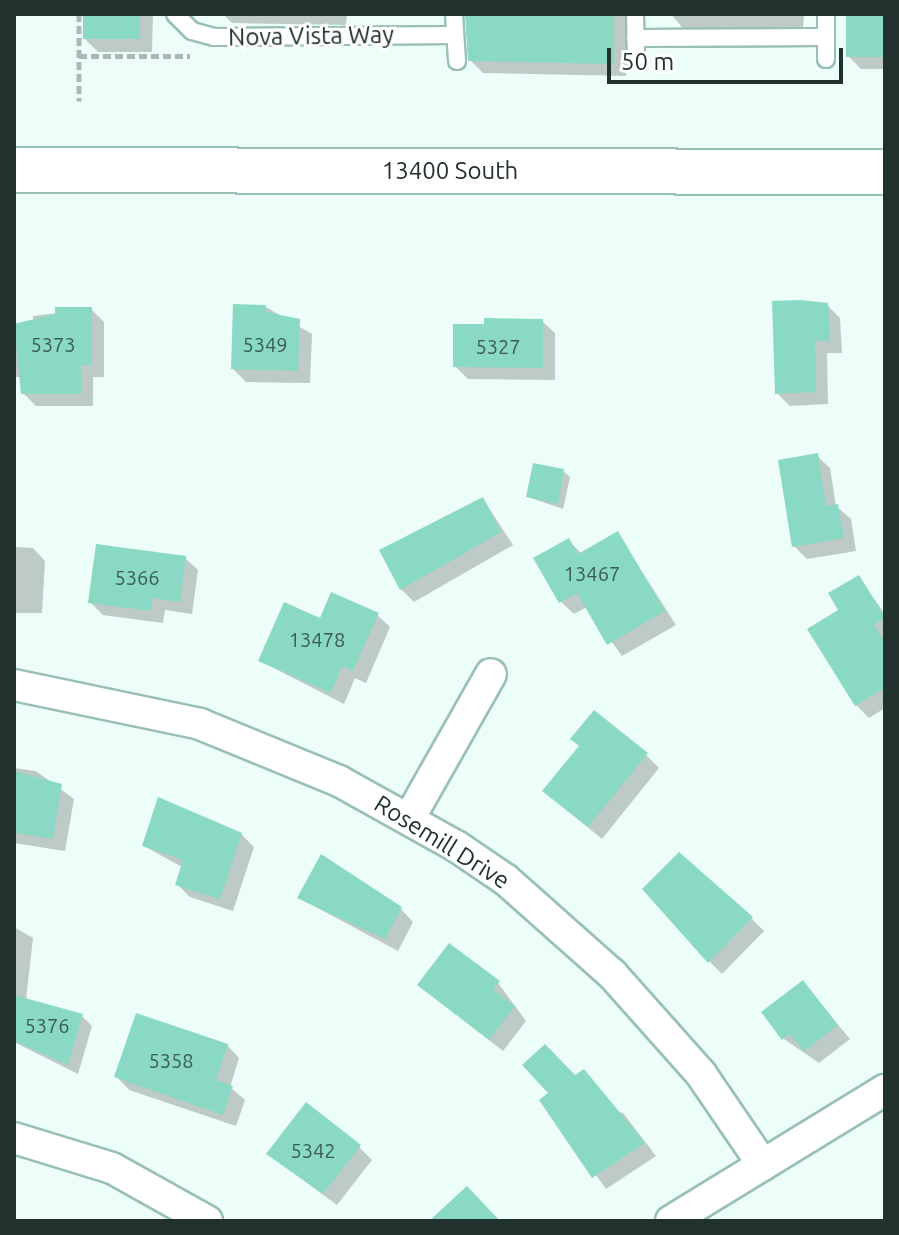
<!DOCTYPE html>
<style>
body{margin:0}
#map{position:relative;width:899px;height:1235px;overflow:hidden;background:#edfdf8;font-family:Ubuntu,sans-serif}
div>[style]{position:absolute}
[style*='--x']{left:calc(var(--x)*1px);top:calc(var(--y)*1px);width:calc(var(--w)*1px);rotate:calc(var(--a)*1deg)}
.shadow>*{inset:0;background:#0003}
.building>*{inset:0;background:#8ad9c5}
.path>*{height:5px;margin-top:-2.5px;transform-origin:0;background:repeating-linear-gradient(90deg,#a9b9b4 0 8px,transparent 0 12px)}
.roads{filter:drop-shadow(2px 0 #99c0b5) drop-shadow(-2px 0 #99c0b5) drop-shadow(0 2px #99c0b5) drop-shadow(0 -2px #99c0b5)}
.lane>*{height:16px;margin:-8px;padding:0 8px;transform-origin:8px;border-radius:8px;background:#fff}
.street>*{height:30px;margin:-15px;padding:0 15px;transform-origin:15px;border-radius:15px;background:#fff}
.secondary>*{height:44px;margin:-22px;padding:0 22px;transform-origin:22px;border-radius:22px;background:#fff}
span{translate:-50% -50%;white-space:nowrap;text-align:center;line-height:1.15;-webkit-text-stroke:6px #fff;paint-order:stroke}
.number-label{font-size:20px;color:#3b5b53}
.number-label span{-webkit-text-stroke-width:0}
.street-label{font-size:24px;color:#21312d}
.frame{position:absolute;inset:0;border:16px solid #21312d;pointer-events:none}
.scale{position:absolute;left:607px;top:48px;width:236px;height:36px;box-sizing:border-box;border:4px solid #21312d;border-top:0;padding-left:10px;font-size:24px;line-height:28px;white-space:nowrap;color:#21312d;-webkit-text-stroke:6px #fff;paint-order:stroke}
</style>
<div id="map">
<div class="shadow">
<div style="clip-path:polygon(85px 14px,153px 14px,152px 52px,98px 52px,85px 39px)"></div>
<div style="clip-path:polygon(223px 14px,347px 14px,346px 25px,232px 23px)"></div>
<div style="clip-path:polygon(468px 14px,626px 14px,626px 76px,483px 73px,470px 60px)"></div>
<div style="clip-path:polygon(671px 14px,804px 14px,803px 29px,684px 30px)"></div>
<div style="clip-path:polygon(848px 14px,885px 14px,885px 69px,861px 69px,848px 56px)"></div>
<div style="clip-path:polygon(827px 305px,840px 318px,842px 353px,827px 353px,828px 404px,790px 406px,777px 393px)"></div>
<div style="clip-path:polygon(266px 307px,312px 334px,310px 383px,246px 382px,233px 369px)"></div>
<div style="clip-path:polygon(91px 309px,104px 322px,104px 377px,93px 377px,93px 406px,36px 406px,23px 393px,23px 377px,14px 377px,14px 329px,33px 325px,33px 316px)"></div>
<div style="clip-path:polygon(542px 321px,555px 333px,555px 380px,468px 379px,455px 366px)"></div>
<div style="clip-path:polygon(817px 456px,830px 468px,836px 506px,851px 519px,856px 551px,807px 559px,794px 546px)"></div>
<div style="clip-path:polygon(563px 471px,570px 477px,563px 509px,528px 497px)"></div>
<div style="clip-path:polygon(483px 499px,513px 545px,414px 602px,401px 589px)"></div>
<div style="clip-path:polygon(618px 534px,676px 625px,622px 656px,587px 607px,574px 614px,561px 602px,568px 540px,582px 554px)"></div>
<div style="clip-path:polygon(14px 547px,33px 548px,45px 561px,42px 613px,14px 613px)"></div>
<div style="clip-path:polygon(185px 558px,198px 570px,192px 614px,165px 610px,163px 623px,103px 615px,90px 602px)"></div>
<div style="clip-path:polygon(859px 578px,885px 614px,885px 708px,869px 718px,856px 705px,841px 610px)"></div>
<div style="clip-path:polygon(377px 615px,390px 627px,366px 683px,355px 678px,344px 704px,260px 661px,321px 620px)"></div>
<div style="clip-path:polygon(646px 755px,659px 768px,602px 839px,558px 803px)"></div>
<div style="clip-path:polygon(14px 768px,36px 771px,74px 799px,65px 851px,14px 843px)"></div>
<div style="clip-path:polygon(241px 834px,254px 847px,233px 911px,190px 897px,177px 884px,182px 867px,144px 846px)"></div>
<div style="clip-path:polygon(299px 898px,401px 909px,413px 922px,398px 951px)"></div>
<div style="clip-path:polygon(751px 918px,764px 931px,722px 974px,709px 961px)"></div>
<div style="clip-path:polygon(14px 927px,33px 938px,26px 1000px,82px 1016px,92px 1026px,78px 1074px,14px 1042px)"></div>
<div style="clip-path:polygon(802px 982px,850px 1039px,819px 1063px,784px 1039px)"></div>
<div style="clip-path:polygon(498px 983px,526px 1021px,503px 1051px,419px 985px)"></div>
<div style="clip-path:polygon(227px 1045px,239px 1058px,230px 1087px,245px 1100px,236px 1126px,129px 1090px,117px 1077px)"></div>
<div style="clip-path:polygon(552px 1093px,623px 1113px,656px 1156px,606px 1189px,542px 1100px)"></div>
<div style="clip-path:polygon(359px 1147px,372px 1160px,337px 1205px,268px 1154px)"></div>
</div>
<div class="building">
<div style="clip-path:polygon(83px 14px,140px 14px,140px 39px,83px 39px)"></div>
<div style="clip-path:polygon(465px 14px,614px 14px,614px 64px,468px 61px)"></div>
<div style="clip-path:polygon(846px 14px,885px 14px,885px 57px,846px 57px)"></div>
<div style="clip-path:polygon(800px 300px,828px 303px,830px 341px,815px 341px,816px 392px,775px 394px,772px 301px)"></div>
<div style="clip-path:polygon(233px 304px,266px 305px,266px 312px,300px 319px,298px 371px,231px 369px)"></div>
<div style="clip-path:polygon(55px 307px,92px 307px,92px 365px,81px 365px,81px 394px,21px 394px,14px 324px,55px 314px)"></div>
<div style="clip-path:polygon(484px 318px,543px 319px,543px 368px,453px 367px,453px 324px,484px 324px)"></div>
<div style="clip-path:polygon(818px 453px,826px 506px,838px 504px,844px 538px,792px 547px,778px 460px)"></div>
<div style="clip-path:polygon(533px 463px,564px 469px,558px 504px,526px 497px)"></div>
<div style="clip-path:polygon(483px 497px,501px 532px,400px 590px,379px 550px)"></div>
<div style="clip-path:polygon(618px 531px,665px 611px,607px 645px,577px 593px,559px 603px,533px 558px,569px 538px,578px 554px)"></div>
<div style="clip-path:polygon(96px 544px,186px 556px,180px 602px,152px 598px,151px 611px,88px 603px)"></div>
<div style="clip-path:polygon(859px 575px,885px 617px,874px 625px,885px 642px,885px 688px,855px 706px,807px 629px,838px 610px,828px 593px)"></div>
<div style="clip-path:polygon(331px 592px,379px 613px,353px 671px,342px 666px,331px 693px,258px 661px,284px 602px,320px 618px)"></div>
<div style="clip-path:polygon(594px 710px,648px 753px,588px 827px,542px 791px,579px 746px,570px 739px)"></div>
<div style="clip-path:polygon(14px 771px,62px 784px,53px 839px,14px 833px)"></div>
<div style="clip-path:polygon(158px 797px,242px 833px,220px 899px,175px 885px,183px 860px,142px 846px)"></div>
<div style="clip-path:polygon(679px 852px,753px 917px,708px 963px,642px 889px)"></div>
<div style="clip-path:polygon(321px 854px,402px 907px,385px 939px,297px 898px)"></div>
<div style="clip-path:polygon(449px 943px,500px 981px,493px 990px,515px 1006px,489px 1040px,417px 985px)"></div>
<div style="clip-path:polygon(803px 980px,838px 1025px,804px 1051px,790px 1034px,782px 1040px,761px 1012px)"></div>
<div style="clip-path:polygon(14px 995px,83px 1014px,68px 1065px,14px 1041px)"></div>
<div style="clip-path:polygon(136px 1013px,228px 1044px,216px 1080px,233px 1086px,223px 1115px,114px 1077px)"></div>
<div style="clip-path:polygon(545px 1044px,575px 1075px,584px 1069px,645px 1143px,592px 1178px,539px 1100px,548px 1093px,522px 1065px)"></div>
<div style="clip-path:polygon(306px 1102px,361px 1145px,323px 1194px,266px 1154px)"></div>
<div style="clip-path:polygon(467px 1186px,500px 1221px,429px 1221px)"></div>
</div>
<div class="path">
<div style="--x:79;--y:14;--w:87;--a:90"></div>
<div style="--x:79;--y:56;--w:111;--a:0"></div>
</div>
<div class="roads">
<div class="lane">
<div style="--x:175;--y:14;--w:24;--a:45"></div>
<div style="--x:192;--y:31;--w:23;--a:15"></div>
<div style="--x:214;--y:37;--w:241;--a:-0.5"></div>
<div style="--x:454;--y:14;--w:47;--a:86.3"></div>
<div style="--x:635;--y:14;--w:45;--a:88.7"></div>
<div style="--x:826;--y:14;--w:45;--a:90"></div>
<div style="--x:635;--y:38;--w:191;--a:-0.3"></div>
</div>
<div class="street">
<div style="--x:14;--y:685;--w:190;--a:11.8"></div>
<div style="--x:200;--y:724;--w:150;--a:22.3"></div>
<div style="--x:339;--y:781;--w:134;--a:29.1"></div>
<div style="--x:456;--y:846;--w:60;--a:34.2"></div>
<div style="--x:506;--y:880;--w:142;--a:41.6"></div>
<div style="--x:612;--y:974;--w:134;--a:48.3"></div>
<div style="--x:701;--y:1074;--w:110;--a:55.7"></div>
<div style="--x:410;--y:817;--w:164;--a:-60.5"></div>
<div style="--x:14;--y:1138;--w:102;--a:17"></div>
<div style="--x:112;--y:1168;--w:109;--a:29.2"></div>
<div style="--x:671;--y:1221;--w:251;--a:-31.5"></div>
</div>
<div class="secondary">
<div style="--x:14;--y:170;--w:871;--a:0.13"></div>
</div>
</div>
<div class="number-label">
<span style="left:53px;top:344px">5373</span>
<span style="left:265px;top:344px">5349</span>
<span style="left:498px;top:346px">5327</span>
<span style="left:592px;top:573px">13467</span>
<span style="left:137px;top:577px">5366</span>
<span style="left:317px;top:639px">13478</span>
<span style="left:47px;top:1025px">5376</span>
<span style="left:171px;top:1060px">5358</span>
<span style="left:313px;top:1150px">5342</span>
</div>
<div class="street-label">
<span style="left:311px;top:36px;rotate:-1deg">Nova Vista Way</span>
<span style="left:450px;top:171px">13400 South</span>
<span style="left:442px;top:842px;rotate:32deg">Rosemill Drive</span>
</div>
<div class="frame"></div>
<div class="scale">50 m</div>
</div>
